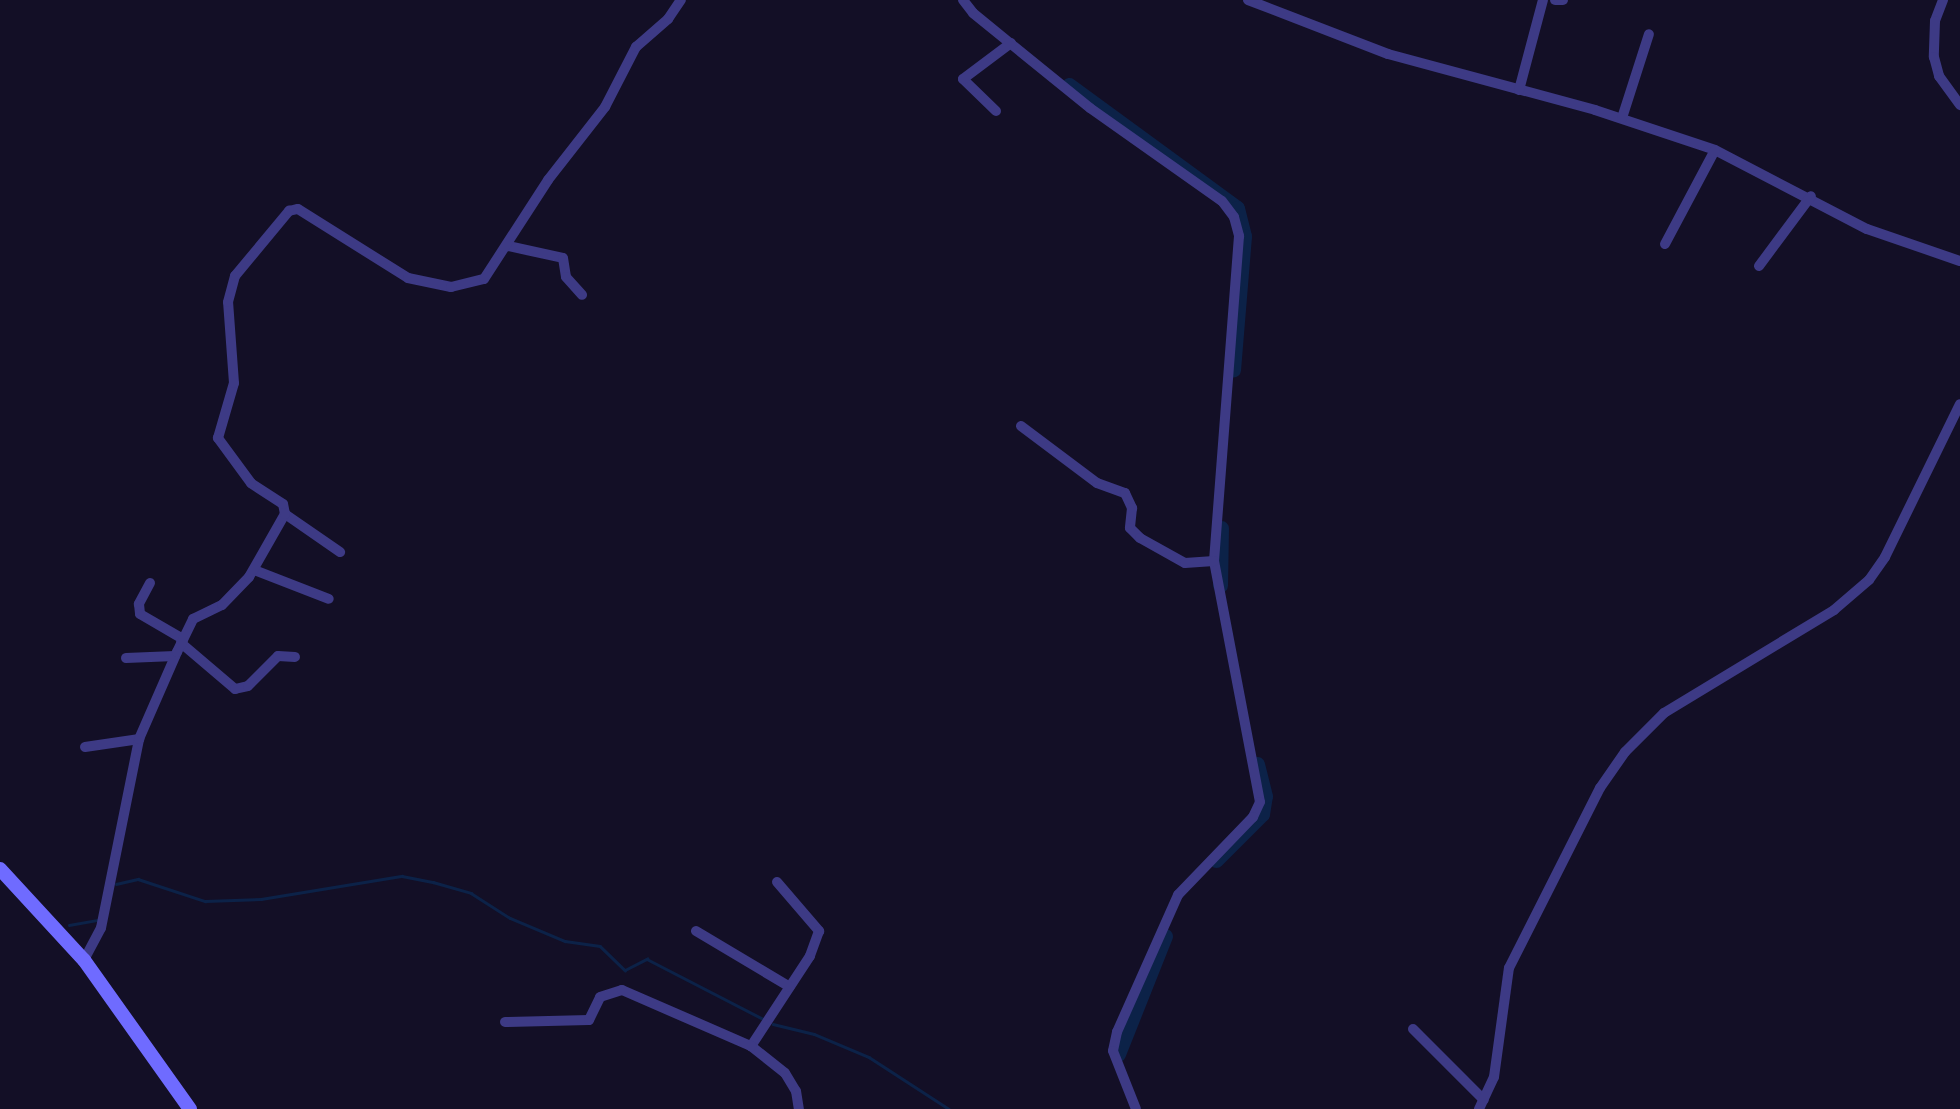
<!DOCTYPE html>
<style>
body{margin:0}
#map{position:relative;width:1960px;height:1109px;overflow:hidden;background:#130f26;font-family:Mulish,sans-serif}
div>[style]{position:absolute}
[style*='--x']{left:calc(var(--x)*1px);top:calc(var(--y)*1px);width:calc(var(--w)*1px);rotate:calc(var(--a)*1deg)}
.stream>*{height:2.5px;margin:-1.25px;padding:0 1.25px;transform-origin:1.25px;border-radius:1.25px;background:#0c2248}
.river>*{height:15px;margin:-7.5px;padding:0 7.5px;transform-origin:7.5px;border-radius:7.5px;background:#0c2248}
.street>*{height:10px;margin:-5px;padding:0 5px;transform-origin:5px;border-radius:5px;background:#3d3a85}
.secondary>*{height:14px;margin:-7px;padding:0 7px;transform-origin:7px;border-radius:7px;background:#6f6bff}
span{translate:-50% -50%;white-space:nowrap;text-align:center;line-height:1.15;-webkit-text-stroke:9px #130f26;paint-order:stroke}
</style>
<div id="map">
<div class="stream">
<div style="--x:116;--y:884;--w:23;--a:-13"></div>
<div style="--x:138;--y:879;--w:71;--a:18.2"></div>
<div style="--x:205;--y:901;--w:56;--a:-2"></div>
<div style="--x:261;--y:899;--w:143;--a:-9.3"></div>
<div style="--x:402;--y:876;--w:32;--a:11"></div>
<div style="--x:433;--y:882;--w:40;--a:16"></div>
<div style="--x:471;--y:893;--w:46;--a:32.7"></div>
<div style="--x:510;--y:918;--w:60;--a:22.7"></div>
<div style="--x:565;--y:941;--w:35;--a:8"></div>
<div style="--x:600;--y:946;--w:35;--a:44"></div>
<div style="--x:625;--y:970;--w:25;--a:-27"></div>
<div style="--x:647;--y:959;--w:133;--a:27.3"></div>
<div style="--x:69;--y:925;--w:29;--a:-10"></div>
<div style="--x:773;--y:1024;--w:42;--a:13.7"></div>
<div style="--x:814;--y:1034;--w:60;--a:22.7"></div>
<div style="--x:869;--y:1057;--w:95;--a:33"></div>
</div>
<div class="river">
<div style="--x:1069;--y:85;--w:208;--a:36.2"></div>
<div style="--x:1237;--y:208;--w:29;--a:76"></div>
<div style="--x:1244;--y:236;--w:134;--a:94.7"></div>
<div style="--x:1220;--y:585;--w:57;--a:-89"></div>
<div style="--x:1216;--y:860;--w:65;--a:-45"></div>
<div style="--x:1262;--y:814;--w:18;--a:-81"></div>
<div style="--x:1265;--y:796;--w:33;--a:-104"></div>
<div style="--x:1118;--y:1054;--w:127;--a:-68.3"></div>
</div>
<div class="street">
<div style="--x:963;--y:0;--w:16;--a:52"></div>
<div style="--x:973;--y:13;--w:151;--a:39.1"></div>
<div style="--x:1090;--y:108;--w:161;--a:35.2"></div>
<div style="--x:1222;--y:201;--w:20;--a:53"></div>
<div style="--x:1234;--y:217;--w:20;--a:75"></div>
<div style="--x:1239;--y:236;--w:326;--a:94.4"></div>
<div style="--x:1214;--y:561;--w:245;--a:79.2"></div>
<div style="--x:1260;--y:802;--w:17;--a:115"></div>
<div style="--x:1253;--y:817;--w:108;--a:133.9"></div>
<div style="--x:1178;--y:895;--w:150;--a:114"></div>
<div style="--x:1117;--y:1032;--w:19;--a:102"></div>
<div style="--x:1113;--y:1051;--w:62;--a:68.4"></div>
<div style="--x:1248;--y:0;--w:150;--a:21.1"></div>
<div style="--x:1388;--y:54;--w:214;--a:15.1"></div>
<div style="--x:1595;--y:110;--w:126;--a:18.4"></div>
<div style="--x:1715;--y:150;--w:171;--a:27.5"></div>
<div style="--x:1867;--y:229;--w:98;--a:19"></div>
<div style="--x:1555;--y:0;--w:8;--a:0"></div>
<div style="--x:1943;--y:0;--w:22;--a:111"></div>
<div style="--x:1935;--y:21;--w:36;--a:92"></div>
<div style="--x:1934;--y:57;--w:20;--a:75"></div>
<div style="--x:1939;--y:76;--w:36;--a:54"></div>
<div style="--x:1519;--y:90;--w:93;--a:-75.1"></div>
<div style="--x:996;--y:111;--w:46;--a:-135.9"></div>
<div style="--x:963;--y:79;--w:60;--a:-36.9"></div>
<div style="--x:1622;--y:118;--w:88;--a:-72.2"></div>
<div style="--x:1665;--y:244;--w:106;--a:-62"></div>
<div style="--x:508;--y:246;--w:56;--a:12.3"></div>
<div style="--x:563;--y:258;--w:19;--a:81"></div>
<div style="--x:566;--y:277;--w:24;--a:48"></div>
<div style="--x:1759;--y:266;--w:87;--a:-53.4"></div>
<div style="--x:1021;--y:426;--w:95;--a:36.9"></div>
<div style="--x:1097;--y:483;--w:30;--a:20"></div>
<div style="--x:1125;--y:493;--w:17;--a:65"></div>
<div style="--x:1132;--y:508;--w:20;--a:96"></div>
<div style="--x:1130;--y:528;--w:14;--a:45"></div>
<div style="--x:1140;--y:538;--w:51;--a:29.1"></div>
<div style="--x:1185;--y:563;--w:29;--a:-4"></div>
<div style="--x:285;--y:514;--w:67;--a:34.6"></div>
<div style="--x:254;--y:570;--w:80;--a:21.1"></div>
<div style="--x:150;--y:583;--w:24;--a:118"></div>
<div style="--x:139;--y:604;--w:10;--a:84"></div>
<div style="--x:140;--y:614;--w:50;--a:30.2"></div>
<div style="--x:181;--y:643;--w:71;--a:40.4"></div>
<div style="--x:235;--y:689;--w:13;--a:-13"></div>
<div style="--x:248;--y:686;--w:42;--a:-45"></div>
<div style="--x:278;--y:656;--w:17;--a:3"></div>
<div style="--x:126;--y:658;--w:49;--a:-2.3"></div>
<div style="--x:85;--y:747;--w:55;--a:-8.4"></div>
<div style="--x:777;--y:882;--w:65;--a:49.4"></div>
<div style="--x:819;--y:931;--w:27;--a:110"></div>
<div style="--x:810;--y:956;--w:108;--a:123.2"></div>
<div style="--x:751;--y:1046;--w:43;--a:38.5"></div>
<div style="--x:785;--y:1073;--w:21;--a:59"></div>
<div style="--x:796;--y:1091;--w:18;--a:81"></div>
<div style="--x:696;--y:931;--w:109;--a:30.8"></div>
<div style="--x:84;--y:960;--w:36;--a:-62"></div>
<div style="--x:101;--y:928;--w:193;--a:-78.6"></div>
<div style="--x:139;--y:739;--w:95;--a:-66.4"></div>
<div style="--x:177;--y:652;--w:37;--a:-64"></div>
<div style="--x:193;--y:619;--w:32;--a:-26"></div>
<div style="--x:222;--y:605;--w:39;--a:-46"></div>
<div style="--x:249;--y:577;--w:73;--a:-60.3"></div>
<div style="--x:285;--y:514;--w:10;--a:-101"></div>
<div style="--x:283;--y:504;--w:38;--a:-147"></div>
<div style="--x:251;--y:483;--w:56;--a:-126.3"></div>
<div style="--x:218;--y:438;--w:57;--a:-73.8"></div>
<div style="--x:234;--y:383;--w:81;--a:-94.2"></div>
<div style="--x:228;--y:302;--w:27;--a:-75"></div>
<div style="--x:235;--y:276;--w:85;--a:-50.3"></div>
<div style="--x:289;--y:211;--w:9;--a:-13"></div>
<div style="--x:298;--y:209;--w:130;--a:32.1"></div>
<div style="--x:408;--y:278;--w:44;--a:11.8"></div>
<div style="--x:451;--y:287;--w:34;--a:-14"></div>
<div style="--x:484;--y:279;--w:118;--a:-57.1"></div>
<div style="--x:548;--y:180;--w:93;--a:-52"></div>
<div style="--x:605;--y:107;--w:68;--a:-62.7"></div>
<div style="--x:636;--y:47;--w:43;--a:-41.2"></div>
<div style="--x:668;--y:19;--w:23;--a:-56"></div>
<div style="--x:505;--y:1022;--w:84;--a:-1.4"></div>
<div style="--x:589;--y:1020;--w:25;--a:-64"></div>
<div style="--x:600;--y:997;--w:23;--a:-18"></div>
<div style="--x:622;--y:990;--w:141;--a:23.5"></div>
<div style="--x:1413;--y:1029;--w:100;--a:45"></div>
<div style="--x:1479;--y:1109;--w:35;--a:-65"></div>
<div style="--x:1494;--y:1077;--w:110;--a:-82.2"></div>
<div style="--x:1509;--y:968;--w:202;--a:-63.2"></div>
<div style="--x:1600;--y:788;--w:44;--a:-55.2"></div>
<div style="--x:1625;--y:752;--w:55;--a:-45"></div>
<div style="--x:1664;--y:713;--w:199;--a:-31.2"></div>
<div style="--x:1834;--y:610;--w:46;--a:-40.6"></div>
<div style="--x:1869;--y:580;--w:28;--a:-55"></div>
<div style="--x:1885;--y:557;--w:170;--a:-63.9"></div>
</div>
<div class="secondary">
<div style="--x:0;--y:869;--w:124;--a:47.3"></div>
<div style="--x:84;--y:960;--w:183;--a:54.6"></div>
</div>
</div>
